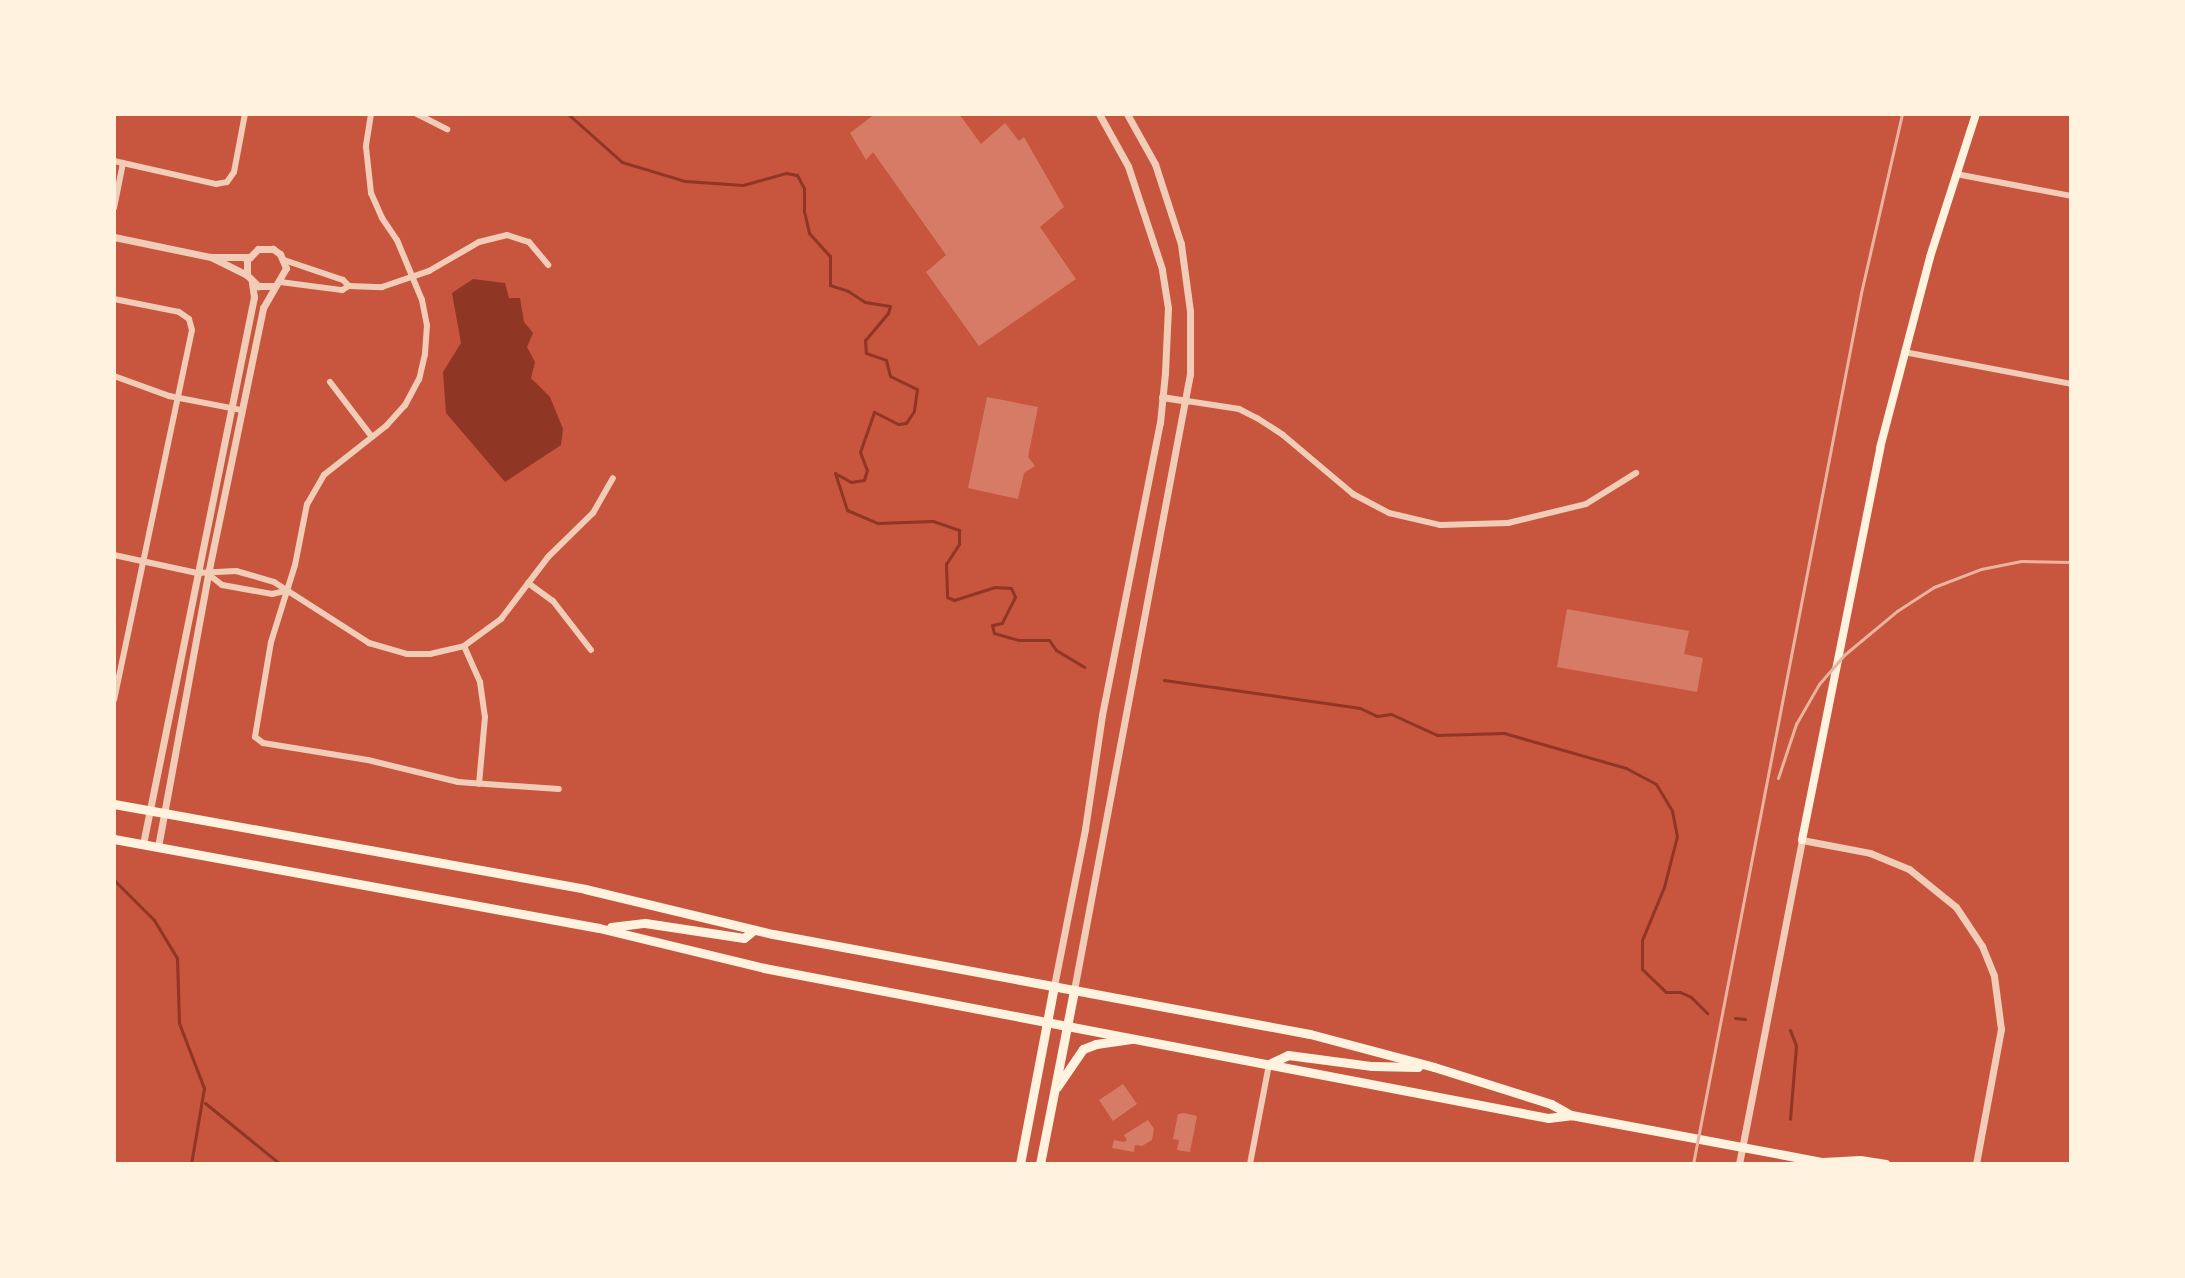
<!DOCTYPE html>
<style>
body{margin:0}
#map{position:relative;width:2185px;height:1278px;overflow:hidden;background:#c8553d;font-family:"Roboto Condensed",sans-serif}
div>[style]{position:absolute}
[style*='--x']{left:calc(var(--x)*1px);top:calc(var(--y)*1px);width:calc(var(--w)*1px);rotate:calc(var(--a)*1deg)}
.water>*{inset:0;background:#8f3625}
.stream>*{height:3px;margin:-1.5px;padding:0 1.5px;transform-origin:1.5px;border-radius:1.5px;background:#8f3625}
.building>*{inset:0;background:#d67c66}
.minor>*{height:6px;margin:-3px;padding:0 3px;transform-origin:3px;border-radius:3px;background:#f1ccb7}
.tertiary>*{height:7px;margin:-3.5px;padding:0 3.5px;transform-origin:3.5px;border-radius:3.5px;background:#f1ccb7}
.secondary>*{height:8px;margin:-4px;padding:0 4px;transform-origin:4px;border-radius:4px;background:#fff3e0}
.primary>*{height:9px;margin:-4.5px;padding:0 4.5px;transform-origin:4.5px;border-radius:4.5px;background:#fff3e0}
.rail>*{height:3px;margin:-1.5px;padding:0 1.5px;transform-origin:1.5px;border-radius:1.5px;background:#e9b49f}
span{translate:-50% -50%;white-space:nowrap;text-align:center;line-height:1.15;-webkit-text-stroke:6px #fff3e0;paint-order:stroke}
.frame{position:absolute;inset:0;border:116px solid #fff3e0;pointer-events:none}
</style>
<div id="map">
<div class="water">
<div style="clip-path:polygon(473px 279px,505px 283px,509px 298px,520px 298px,524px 322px,533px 333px,527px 347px,535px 362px,531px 378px,550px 397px,563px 429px,561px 445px,505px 482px,446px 413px,443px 372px,461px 343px,452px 293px)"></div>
</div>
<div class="stream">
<div style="--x:568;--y:114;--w:72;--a:41.6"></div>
<div style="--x:622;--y:162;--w:66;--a:16.8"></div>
<div style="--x:685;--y:181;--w:58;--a:3.9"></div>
<div style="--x:743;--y:185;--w:45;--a:-15.6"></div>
<div style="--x:786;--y:173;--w:11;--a:10"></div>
<div style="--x:797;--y:175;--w:15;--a:62"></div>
<div style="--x:804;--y:188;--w:23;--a:90"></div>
<div style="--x:804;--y:211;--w:23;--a:77"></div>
<div style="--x:809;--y:233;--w:31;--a:48"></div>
<div style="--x:830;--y:256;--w:29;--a:90"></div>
<div style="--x:830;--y:285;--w:19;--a:18"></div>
<div style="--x:848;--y:291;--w:20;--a:33"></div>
<div style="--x:865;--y:302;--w:25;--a:9"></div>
<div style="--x:890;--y:306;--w:7;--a:106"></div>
<div style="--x:888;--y:313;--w:35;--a:130"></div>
<div style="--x:865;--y:340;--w:13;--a:86"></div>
<div style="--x:866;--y:353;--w:21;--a:19"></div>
<div style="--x:886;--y:360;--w:16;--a:76"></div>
<div style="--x:890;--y:376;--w:30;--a:26"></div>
<div style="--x:917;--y:389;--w:22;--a:98"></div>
<div style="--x:914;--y:411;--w:14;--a:124"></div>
<div style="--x:906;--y:423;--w:8;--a:173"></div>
<div style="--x:898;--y:424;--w:27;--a:-153"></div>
<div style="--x:874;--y:412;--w:42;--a:109.3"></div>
<div style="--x:860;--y:452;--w:19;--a:69"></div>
<div style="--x:867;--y:470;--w:10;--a:107"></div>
<div style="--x:864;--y:480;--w:13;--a:171"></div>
<div style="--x:851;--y:482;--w:18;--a:-151"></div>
<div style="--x:835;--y:473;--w:39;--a:72"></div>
<div style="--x:847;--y:510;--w:34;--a:23"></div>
<div style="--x:878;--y:523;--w:55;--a:-2.1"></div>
<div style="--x:933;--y:521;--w:28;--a:19"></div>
<div style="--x:959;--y:530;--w:14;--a:90"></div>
<div style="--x:959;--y:544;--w:24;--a:123"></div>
<div style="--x:946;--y:564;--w:33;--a:88"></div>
<div style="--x:947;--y:597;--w:8;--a:23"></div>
<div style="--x:954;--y:600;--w:43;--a:-17.6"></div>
<div style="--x:995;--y:587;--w:16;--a:4"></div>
<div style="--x:1011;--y:588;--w:10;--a:66"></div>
<div style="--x:1015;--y:597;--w:29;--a:117"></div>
<div style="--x:1002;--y:623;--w:10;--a:169"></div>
<div style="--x:992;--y:625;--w:8;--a:76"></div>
<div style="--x:994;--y:633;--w:26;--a:16"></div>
<div style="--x:1019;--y:640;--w:30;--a:0"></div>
<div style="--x:1049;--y:640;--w:12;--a:55"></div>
<div style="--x:1056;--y:650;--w:33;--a:31"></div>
<div style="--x:1164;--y:680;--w:198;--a:8.1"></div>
<div style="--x:1360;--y:708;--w:19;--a:25"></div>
<div style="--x:1377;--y:716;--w:14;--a:-8"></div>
<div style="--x:1391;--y:714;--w:51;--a:24.5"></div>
<div style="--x:1437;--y:735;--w:67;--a:-1.7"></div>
<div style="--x:1504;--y:733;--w:127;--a:16"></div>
<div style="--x:1626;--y:768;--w:34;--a:28"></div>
<div style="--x:1656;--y:784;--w:31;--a:59"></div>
<div style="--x:1672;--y:811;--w:25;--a:79"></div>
<div style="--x:1677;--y:836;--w:53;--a:104.3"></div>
<div style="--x:1664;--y:887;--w:57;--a:112.5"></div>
<div style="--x:1642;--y:940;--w:29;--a:90"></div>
<div style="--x:1642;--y:969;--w:33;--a:44"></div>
<div style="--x:1666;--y:992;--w:14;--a:0"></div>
<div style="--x:1680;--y:992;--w:12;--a:24"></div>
<div style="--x:1691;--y:997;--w:23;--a:45"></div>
<div style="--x:114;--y:880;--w:57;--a:45"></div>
<div style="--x:154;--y:920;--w:44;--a:58.8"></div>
<div style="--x:177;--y:958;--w:65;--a:88.2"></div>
<div style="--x:179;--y:1023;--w:70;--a:69"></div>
<div style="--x:204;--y:1088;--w:77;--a:99.7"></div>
<div style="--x:1735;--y:1018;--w:10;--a:6"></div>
<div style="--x:1790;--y:1030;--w:17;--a:69"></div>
<div style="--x:1796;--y:1046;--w:73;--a:94.7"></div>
<div style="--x:205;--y:1103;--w:97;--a:39.1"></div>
</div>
<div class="building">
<div style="clip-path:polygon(875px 114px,959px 114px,981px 144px,1005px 123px,1019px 141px,1024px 137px,1064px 207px,1040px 227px,1076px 279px,979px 346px,926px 272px,946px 255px,873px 152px,866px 160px,850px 133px)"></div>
<div style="clip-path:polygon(987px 397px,1038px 407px,1028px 457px,1035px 466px,1024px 473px,1018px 499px,968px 488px)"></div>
<div style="clip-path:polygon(1567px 609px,1689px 631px,1684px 654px,1703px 658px,1697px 692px,1557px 667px)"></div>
<div style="clip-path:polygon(1123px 1084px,1137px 1104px,1113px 1121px,1099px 1100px)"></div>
<div style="clip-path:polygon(1184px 1113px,1197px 1116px,1190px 1152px,1177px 1150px,1179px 1140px,1173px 1139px,1178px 1114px)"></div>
<div style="clip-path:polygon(1148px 1120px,1154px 1129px,1152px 1140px,1142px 1146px,1135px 1145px,1134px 1152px,1112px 1148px,1114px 1140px,1124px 1142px,1127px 1140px,1124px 1135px)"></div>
</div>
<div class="minor">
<div style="--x:371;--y:114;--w:33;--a:99"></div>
<div style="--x:366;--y:147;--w:46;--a:83.8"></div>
<div style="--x:371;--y:193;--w:27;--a:66"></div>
<div style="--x:382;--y:218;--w:27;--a:56"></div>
<div style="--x:397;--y:240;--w:65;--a:67.4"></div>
<div style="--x:422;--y:300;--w:25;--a:79"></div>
<div style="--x:427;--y:325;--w:29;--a:94"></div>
<div style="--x:425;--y:354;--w:26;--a:103"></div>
<div style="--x:419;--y:379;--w:30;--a:118"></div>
<div style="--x:405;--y:405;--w:28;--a:132"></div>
<div style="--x:386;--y:426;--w:79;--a:141.7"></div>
<div style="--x:324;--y:475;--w:34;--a:120"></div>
<div style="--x:307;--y:504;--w:62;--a:101.1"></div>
<div style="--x:295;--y:565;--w:81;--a:107.3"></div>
<div style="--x:271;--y:642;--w:96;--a:99.6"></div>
<div style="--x:255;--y:737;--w:10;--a:37"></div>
<div style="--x:263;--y:743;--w:106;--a:9.2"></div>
<div style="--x:368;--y:760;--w:93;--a:13.7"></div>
<div style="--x:458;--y:782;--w:101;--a:4"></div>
<div style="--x:417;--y:114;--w:34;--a:27"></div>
<div style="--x:114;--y:161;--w:105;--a:12.7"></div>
<div style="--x:216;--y:184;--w:11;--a:-10"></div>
<div style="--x:227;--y:182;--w:12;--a:-55"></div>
<div style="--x:234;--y:172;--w:59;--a:-79.3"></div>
<div style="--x:1956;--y:174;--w:117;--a:10.8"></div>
<div style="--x:114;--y:208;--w:46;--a:-78.7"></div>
<div style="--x:284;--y:260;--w:62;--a:18.7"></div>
<div style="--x:343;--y:280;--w:8;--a:45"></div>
<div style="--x:280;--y:282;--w:63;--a:7.4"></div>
<div style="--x:342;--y:290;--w:8;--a:-30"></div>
<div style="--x:349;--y:286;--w:33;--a:2"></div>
<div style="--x:382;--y:287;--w:50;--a:-18.8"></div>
<div style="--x:429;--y:271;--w:58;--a:-30.1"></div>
<div style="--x:479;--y:242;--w:29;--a:-14"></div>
<div style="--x:507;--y:235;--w:23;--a:18"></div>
<div style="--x:529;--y:242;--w:30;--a:50"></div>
<div style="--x:114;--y:299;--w:66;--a:11.3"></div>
<div style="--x:179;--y:312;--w:12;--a:35"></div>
<div style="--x:189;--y:319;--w:11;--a:75"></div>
<div style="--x:192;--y:330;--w:378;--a:101.9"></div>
<div style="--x:1904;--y:352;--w:170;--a:10.8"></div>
<div style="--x:114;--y:376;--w:59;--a:20"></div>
<div style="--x:169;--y:396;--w:73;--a:11"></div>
<div style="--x:330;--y:382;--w:69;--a:52.6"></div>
<div style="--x:1187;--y:401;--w:53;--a:8.7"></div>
<div style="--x:1239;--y:409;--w:20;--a:27"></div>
<div style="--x:1257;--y:418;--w:31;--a:33"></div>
<div style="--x:1283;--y:435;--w:92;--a:40.1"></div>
<div style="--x:1353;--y:494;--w:41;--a:27.8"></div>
<div style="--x:1389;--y:513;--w:52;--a:13.2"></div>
<div style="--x:1440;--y:525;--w:68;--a:-1.7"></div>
<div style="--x:1508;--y:523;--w:80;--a:-13.7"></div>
<div style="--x:1586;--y:504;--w:59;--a:-31.8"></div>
<div style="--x:114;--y:555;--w:85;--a:12.2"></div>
<div style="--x:197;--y:573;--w:39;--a:-3"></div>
<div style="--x:236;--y:571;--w:40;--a:16"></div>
<div style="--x:274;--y:582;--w:113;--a:32.7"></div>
<div style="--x:369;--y:643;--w:40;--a:16"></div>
<div style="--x:407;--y:654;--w:23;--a:0"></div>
<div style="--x:430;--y:654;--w:35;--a:-13"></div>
<div style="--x:464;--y:646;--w:46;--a:-36.1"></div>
<div style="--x:501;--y:619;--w:78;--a:-52.8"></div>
<div style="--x:548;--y:557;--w:63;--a:-44.4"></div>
<div style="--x:593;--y:513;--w:40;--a:-60.3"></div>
<div style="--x:208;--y:574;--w:18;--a:38"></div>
<div style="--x:222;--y:585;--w:51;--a:10.2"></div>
<div style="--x:272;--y:594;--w:13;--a:-13"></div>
<div style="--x:528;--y:583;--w:31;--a:36"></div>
<div style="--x:553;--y:601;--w:62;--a:52.2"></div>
<div style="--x:464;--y:646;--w:39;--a:66"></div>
<div style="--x:480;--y:682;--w:35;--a:82"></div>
<div style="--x:485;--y:717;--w:67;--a:95.1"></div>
<div style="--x:1250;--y:1164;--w:102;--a:-79.2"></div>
</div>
<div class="tertiary">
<div style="--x:114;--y:237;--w:99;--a:11.7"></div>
<div style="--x:211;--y:257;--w:40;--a:26.6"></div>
<div style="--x:213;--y:257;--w:37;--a:0"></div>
<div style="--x:1162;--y:397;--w:25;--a:9"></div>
<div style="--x:143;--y:844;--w:558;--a:-78.53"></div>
<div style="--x:254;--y:297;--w:15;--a:-98"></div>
<div style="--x:158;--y:847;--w:278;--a:-79.6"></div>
<div style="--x:208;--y:574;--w:272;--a:-78.3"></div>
<div style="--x:263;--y:308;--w:46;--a:-60.1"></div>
<div style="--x:286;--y:268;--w:15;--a:-113"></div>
<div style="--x:280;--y:254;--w:9;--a:-144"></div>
<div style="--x:273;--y:249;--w:15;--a:180"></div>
<div style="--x:258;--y:249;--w:16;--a:135"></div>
<div style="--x:247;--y:260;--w:15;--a:90"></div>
<div style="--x:247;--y:275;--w:16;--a:45"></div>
<div style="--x:258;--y:286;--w:15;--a:0"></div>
<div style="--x:1054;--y:986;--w:160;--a:-78.8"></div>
<div style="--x:1085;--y:829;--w:115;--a:-81.5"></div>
<div style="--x:1102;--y:715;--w:298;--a:-78.8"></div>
<div style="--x:1160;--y:423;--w:50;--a:-84.3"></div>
<div style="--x:1165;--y:373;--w:65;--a:-87.4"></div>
<div style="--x:1168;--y:308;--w:39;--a:-99"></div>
<div style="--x:1162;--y:269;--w:108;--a:-108.3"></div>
<div style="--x:1128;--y:166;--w:60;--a:-119.1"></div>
<div style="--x:1074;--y:990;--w:627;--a:-79.34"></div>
<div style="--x:1190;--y:374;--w:63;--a:-90"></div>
<div style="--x:1190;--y:311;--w:68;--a:-97.7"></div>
<div style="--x:1181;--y:244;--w:84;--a:-108"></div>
<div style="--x:1155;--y:164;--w:57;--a:-119.2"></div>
<div style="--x:1739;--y:1164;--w:330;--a:-79"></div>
<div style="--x:1802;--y:840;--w:69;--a:10.8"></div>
<div style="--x:1870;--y:853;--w:42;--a:22.3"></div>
<div style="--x:1909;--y:869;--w:60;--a:39"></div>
<div style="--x:1956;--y:907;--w:47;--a:56.3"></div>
<div style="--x:1982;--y:946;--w:32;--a:68"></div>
<div style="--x:1994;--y:976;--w:53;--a:82.5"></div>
<div style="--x:2001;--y:1029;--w:137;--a:100.5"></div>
</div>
<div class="secondary">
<div style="--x:1802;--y:840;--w:400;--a:-78.7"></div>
<div style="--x:1880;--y:448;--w:197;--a:-75.3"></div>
<div style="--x:1930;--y:257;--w:150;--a:-72.2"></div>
</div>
<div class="primary">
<div style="--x:114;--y:804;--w:479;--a:10.2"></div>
<div style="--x:585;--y:889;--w:193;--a:13.5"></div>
<div style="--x:773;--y:934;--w:546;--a:10.55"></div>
<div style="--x:1310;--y:1034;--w:128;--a:14.9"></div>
<div style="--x:1434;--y:1067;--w:123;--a:17.5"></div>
<div style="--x:1551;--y:1104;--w:23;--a:29"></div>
<div style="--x:114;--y:839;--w:493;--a:10.4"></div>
<div style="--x:599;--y:928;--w:170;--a:13.6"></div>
<div style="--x:764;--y:968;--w:798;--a:10.83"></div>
<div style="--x:1548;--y:1118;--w:23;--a:-7"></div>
<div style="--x:1571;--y:1115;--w:256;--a:10.6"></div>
<div style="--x:1823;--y:1162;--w:37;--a:-3"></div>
<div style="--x:1860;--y:1160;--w:26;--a:9"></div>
<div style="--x:611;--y:927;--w:34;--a:-7"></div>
<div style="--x:645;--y:923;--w:100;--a:8.6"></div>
<div style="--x:744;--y:938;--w:13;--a:-39"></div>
<div style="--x:1269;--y:1064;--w:21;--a:-25"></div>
<div style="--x:1288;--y:1055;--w:85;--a:7.5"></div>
<div style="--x:1372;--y:1066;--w:46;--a:1.2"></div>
<div style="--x:1057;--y:1087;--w:46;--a:-55.6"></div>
<div style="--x:1083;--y:1049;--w:14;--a:-21"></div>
<div style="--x:1096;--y:1044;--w:37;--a:-8"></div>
<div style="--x:1020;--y:1164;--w:181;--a:-79.2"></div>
<div style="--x:1040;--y:1164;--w:177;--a:-78.9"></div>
</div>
<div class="rail">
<div style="--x:1778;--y:778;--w:57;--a:-71.6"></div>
<div style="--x:1796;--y:724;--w:46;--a:-60.1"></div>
<div style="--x:1819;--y:684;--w:38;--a:-49"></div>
<div style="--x:1844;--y:655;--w:69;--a:-39.7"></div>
<div style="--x:1897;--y:611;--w:44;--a:-33"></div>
<div style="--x:1934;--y:587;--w:50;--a:-21"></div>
<div style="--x:1981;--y:569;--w:41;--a:-11.3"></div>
<div style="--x:2021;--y:561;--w:50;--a:1.1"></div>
<div style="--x:1693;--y:1164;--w:887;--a:-79.08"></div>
<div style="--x:1861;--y:293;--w:184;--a:-77.1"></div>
</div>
<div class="frame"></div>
</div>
